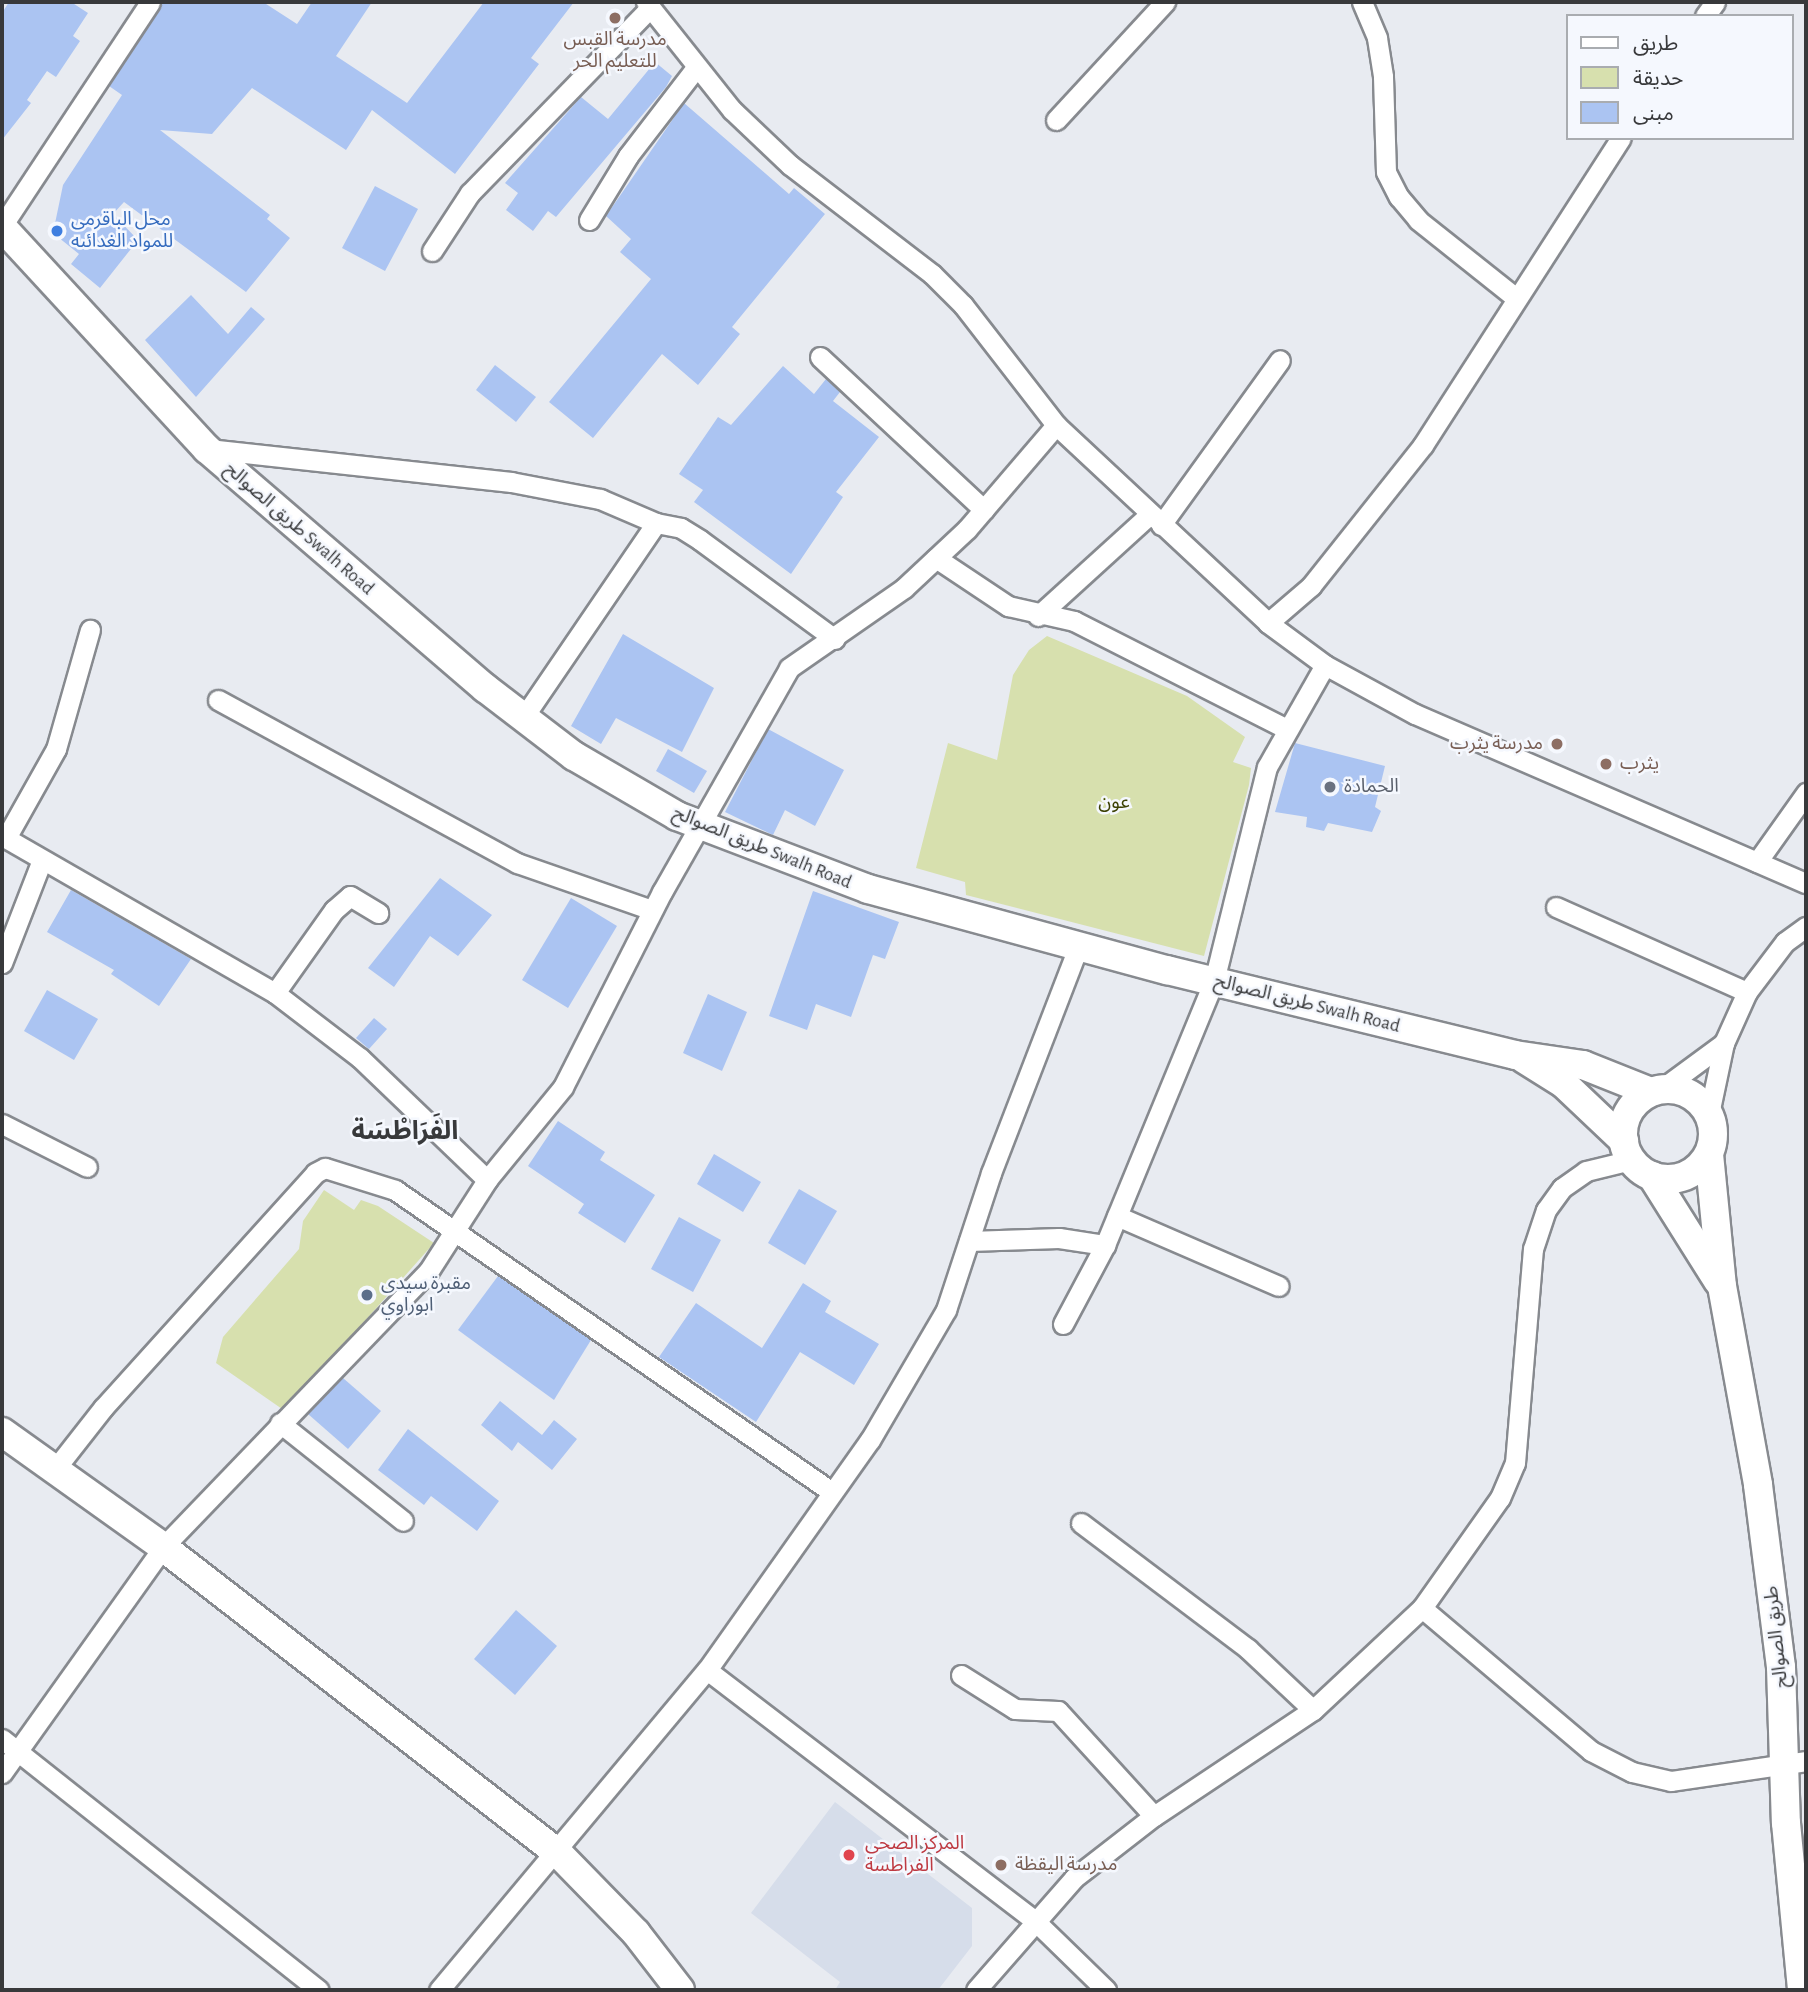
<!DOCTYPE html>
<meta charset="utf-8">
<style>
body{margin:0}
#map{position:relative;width:1808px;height:1992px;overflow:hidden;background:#e8ebf1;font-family:"Alegreya Sans","Noto Sans Arabic",sans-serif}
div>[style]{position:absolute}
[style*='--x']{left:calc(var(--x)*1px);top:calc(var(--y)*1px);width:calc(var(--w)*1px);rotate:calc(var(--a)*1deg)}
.built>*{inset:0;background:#d6ddea}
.green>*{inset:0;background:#d7e0ae}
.building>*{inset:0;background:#abc4f2}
.roads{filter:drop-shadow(2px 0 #878a8f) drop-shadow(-2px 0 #878a8f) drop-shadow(0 2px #878a8f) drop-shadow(0 -2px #878a8f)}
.street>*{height:19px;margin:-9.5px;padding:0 9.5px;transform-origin:9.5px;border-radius:9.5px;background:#fff}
.secondary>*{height:28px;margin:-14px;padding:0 14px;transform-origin:14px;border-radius:14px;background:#fff}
.secondary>.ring{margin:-14px;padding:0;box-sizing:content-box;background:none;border:28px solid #fff;border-radius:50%}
.dots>*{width:19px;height:19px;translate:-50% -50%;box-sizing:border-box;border:4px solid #f5f8fe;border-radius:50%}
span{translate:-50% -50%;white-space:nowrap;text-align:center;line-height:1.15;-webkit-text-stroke:5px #f5f8fe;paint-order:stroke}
.education-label{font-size:19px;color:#785e54}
.right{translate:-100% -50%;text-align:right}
.left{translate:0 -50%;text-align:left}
.shop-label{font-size:19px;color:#366cbe}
.street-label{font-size:19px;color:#38393b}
.worship-label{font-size:19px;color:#5b616d}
.park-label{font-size:19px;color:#3c4204}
.service-label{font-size:19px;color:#4e5e75}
.health-label{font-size:19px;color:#be3a42}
.district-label{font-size:26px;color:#38393b;font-weight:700}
.frame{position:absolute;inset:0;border:4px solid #38393b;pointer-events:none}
.legend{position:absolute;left:1566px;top:14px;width:228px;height:126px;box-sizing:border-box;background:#f5f8fe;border:2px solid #a9acb0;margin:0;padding:9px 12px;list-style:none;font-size:21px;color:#38393b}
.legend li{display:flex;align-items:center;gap:14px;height:35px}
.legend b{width:35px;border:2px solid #a9acb0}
</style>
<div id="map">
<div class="built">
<div style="clip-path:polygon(835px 1802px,972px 1908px,972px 1946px,938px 1990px,835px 1990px,840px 1982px,751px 1913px)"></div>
</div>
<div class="green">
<div style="clip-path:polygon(1047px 636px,1187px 696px,1245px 737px,1233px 762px,1251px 768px,1249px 785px,1204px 956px,966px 895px,965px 882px,916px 868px,948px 743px,997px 760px,1013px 675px,1029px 650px)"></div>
<div style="clip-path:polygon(324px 1190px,354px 1210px,361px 1200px,378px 1206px,434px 1243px,285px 1411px,216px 1363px,223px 1337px,299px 1249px,303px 1221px)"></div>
</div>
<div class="building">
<div style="clip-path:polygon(9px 2px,71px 2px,88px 13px,73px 36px,80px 41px,56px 77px,47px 71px,27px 100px,31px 103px,2px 140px,2px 13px)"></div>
<div style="clip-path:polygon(162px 2px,263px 2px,297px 24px,312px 2px,372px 2px,336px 56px,407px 103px,484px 2px,574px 2px,531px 58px,539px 64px,455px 174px,372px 110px,346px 150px,252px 88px,212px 134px,160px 130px,270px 215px,267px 219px,290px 238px,246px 292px,124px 202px,113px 214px,138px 240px,100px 288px,71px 264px,79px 254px,53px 233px,63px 185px,122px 95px,109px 86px)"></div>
<div style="clip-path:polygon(655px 62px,672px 76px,666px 87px,556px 217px,548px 211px,533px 231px,506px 210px,518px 193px,505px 183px,581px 97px,608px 119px)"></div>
<div style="clip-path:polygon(684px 103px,789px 194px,794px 188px,825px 214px,732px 327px,740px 334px,698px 385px,662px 354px,593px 438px,549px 402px,651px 279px,620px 252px,631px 239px,606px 216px)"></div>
<div style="clip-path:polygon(375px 186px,418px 209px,385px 271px,342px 248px)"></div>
<div style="clip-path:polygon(191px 295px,228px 334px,251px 307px,265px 319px,196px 397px,145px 340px)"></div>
<div style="clip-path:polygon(495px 365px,536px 397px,516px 422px,476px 390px)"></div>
<div style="clip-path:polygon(783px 366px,814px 394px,826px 379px,840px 392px,833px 401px,879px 437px,836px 492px,843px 497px,791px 574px,694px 502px,703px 490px,679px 474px,718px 417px,731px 425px)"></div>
<div style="clip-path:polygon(623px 634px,714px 688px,682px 752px,616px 718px,601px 744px,571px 726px)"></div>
<div style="clip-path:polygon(768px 729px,844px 770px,815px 826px,785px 810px,773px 835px,725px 812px)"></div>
<div style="clip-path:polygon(1295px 743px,1385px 766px,1375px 807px,1381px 811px,1372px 832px,1328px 823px,1324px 831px,1306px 827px,1307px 817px,1275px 812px)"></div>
<div style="clip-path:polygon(668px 749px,707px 771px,694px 793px,656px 771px)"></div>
<div style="clip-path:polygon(440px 878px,492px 915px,458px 956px,430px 936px,394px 987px,368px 968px)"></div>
<div style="clip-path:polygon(71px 890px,191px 959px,159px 1006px,111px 974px,114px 970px,47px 932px)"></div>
<div style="clip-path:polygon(813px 891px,899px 922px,885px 959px,873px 955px,851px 1017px,816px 1004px,807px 1030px,769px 1016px)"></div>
<div style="clip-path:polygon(571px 898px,617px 926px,568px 1008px,522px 980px)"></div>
<div style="clip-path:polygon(47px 990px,98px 1019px,74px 1060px,24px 1031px)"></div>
<div style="clip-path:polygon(708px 994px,747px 1012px,722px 1071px,683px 1053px)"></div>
<div style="clip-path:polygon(374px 1018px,387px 1029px,369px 1049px,356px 1038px)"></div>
<div style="clip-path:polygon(558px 1121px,605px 1152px,600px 1160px,655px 1195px,625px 1243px,578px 1213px,584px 1204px,528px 1166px)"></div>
<div style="clip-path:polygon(714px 1154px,761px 1182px,743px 1212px,697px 1184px)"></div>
<div style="clip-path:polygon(799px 1189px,837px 1211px,805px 1265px,768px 1243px)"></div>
<div style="clip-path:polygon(679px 1217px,721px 1240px,693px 1292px,651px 1269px)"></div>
<div style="clip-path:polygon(498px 1276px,591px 1340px,554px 1400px,458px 1330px)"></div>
<div style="clip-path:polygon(803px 1283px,831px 1301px,825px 1312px,879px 1344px,854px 1385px,800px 1352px,756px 1422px,659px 1357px,696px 1303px,762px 1348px)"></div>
<div style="clip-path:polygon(343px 1378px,381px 1411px,348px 1449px,308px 1414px)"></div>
<div style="clip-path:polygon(500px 1401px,542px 1435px,554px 1420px,577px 1439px,552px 1470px,518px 1442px,512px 1451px,481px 1425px)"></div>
<div style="clip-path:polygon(408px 1429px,499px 1501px,477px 1531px,431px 1496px,424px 1505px,378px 1470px)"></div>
<div style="clip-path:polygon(516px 1610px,557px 1646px,515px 1695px,474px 1659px)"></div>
</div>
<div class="roads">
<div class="street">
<div style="--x:646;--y:2;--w:138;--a:51.5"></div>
<div style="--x:732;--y:110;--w:80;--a:43.5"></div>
<div style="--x:790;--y:165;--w:179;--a:37.5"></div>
<div style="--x:932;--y:274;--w:44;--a:45"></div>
<div style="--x:963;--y:305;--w:152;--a:52.2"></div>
<div style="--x:1056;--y:425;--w:290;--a:43"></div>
<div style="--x:1268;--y:623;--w:71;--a:36.4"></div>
<div style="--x:1325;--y:665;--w:102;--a:28.6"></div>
<div style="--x:1415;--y:714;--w:426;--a:23.4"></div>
<div style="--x:1362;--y:2;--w:39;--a:67"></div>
<div style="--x:1377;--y:38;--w:39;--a:81"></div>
<div style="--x:1383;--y:77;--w:95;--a:88.2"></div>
<div style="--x:1386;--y:172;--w:28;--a:63"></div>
<div style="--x:1399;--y:197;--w:30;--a:50"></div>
<div style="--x:1418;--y:220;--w:125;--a:38.5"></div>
<div style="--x:1705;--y:16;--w:17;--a:-54"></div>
<div style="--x:1056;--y:120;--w:161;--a:-47.3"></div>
<div style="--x:589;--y:220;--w:75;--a:-58.6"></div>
<div style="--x:628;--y:156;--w:110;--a:-52.4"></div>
<div style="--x:2;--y:226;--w:268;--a:-56.5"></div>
<div style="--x:432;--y:251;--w:69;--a:-56.8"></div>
<div style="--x:470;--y:193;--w:258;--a:-45.8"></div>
<div style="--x:820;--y:357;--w:224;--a:43"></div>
<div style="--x:208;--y:449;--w:305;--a:6.2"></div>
<div style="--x:511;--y:482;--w:91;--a:10.8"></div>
<div style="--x:600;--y:499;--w:61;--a:23.2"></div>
<div style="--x:1161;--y:525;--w:203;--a:-54.2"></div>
<div style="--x:936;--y:558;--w:87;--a:33.7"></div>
<div style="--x:1008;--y:606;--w:68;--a:12.8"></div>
<div style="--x:1074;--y:621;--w:237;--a:26.9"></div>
<div style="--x:1038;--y:616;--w:151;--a:-42.3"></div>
<div style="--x:1268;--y:623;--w:57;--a:-40.7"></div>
<div style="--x:1311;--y:586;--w:180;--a:-51.5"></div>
<div style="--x:1423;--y:445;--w:365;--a:-57.2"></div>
<div style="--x:218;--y:700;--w:341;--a:28.6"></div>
<div style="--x:517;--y:863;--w:143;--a:19.2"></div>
<div style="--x:523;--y:718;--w:236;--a:-55.7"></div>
<div style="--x:656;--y:523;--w:25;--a:11"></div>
<div style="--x:681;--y:528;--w:22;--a:32"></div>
<div style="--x:700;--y:540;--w:167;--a:36.3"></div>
<div style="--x:2;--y:836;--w:315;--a:29.9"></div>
<div style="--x:275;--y:993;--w:107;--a:37.4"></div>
<div style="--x:360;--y:1058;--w:176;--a:43.8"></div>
<div style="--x:6;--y:838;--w:102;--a:-60.7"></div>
<div style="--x:56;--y:749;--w:124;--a:-74.1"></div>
<div style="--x:1757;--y:862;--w:85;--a:-54.6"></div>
<div style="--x:1556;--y:907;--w:209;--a:24"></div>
<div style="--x:2;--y:963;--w:110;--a:-68.8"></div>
<div style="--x:275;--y:993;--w:102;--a:-54.6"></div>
<div style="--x:334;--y:910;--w:21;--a:-41"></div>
<div style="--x:350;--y:896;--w:33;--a:31"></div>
<div style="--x:1663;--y:1088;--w:76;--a:-36.4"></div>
<div style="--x:1709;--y:1114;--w:73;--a:-78.1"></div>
<div style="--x:1724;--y:1043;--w:56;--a:-65.7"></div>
<div style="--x:1747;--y:992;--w:63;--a:-52.8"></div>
<div style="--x:1785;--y:942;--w:26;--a:-36"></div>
<div style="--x:2;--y:1124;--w:95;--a:26.8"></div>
<div style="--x:1117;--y:1216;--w:176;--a:23.4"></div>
<div style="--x:969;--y:1241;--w:90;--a:-1.9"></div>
<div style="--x:1059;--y:1238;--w:47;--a:8.7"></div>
<div style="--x:1063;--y:1324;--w:89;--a:-62"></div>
<div style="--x:1105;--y:1245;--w:286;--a:-67.6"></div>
<div style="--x:1214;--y:981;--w:220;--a:-76.1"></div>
<div style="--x:1267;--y:767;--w:117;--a:-60.4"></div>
<div style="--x:280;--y:1423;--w:157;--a:38.5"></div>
<div style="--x:56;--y:1468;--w:76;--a:-51.9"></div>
<div style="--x:103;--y:1408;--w:316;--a:-47.9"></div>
<div style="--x:315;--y:1173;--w:11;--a:-27"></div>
<div style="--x:325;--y:1168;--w:73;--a:17.4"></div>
<div style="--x:395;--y:1190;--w:531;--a:34.65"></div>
<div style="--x:1081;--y:1523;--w:209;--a:37"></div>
<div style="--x:1248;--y:1649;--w:89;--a:43.2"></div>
<div style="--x:1422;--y:1608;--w:221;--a:40.2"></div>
<div style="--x:1591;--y:1751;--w:46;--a:27.1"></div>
<div style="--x:1632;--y:1772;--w:40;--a:13"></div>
<div style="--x:1671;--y:1781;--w:136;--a:-8.4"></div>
<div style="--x:707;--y:1670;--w:410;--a:37.4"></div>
<div style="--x:1033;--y:1919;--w:102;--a:44.2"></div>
<div style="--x:961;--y:1675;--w:64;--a:32.2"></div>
<div style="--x:1015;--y:1709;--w:43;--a:2.7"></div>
<div style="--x:1058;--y:1711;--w:142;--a:47.6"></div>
<div style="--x:2;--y:1739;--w:404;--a:38.4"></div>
<div style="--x:2;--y:1773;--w:277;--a:-54.5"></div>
<div style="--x:163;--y:1547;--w:382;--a:-46.1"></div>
<div style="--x:428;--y:1272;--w:109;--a:-57.3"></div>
<div style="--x:487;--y:1180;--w:120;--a:-50.7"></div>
<div style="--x:563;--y:1087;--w:219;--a:-63.1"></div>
<div style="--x:662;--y:892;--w:257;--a:-60.4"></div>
<div style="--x:789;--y:668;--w:140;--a:-34.8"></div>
<div style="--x:904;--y:588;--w:86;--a:-43.1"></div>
<div style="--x:967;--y:529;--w:137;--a:-49.4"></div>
<div style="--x:439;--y:1990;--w:417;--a:-50.1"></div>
<div style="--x:707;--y:1670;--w:282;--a:-54.7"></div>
<div style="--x:870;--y:1440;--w:151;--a:-59.7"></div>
<div style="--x:946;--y:1310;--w:144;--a:-71.8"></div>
<div style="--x:991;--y:1173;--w:241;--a:-68.9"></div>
<div style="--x:976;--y:1990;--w:149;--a:-48.8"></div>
<div style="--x:1074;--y:1878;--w:101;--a:-37.8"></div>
<div style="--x:1154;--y:1816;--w:191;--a:-33.7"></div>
<div style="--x:1313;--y:1710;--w:149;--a:-43.1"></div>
<div style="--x:1422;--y:1608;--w:135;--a:-54.7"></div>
<div style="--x:1500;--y:1498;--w:38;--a:-67"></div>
<div style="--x:1515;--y:1463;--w:215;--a:-85.2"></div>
<div style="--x:1533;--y:1249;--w:41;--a:-71.6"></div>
<div style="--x:1546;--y:1210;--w:27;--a:-54"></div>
<div style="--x:1562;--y:1188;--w:29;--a:-35"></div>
<div style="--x:1586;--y:1171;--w:46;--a:-13.7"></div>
</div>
<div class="secondary">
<div style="--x:2;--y:227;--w:302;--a:47.3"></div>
<div style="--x:207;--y:449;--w:367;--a:40.7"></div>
<div style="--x:485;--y:688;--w:112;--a:37.4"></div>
<div style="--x:574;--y:756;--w:119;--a:30.2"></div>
<div style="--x:677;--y:816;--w:204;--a:20.9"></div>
<div style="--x:868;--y:889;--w:310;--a:15.2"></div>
<div style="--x:1167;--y:970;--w:358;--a:13.7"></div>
<div style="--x:1515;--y:1055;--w:69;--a:8.4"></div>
<div style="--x:1583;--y:1065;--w:73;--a:21.7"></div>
<div style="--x:1524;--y:1059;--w:47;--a:32"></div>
<div style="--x:1564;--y:1084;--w:83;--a:43.5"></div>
<div class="ring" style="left:1623px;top:1089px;width:62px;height:62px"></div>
<div style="--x:1709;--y:1154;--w:133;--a:84.4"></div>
<div style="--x:1722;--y:1286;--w:202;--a:79.7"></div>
<div style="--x:1758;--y:1485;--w:183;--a:82.8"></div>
<div style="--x:1781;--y:1667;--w:156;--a:88.2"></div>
<div style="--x:1786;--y:1823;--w:168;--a:84.5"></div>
<div style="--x:1652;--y:1176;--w:124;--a:57.8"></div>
<div style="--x:2;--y:1432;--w:198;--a:35.5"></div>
<div style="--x:163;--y:1547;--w:501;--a:37.78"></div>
<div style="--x:559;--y:1854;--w:110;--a:45.7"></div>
<div style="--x:636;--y:1933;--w:72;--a:52.3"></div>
</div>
</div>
<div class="dots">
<div style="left:615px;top:18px;background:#8d6e63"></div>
<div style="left:57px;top:231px;background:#3f7fe0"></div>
<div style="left:1557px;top:744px;background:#8d6e63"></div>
<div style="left:1606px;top:764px;background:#8d6e63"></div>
<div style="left:1330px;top:787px;background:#6b7280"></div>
<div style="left:367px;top:1295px;background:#5c6f8a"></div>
<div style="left:849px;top:1855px;background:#e0444e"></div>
<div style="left:1001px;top:1865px;background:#8d6e63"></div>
</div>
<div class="education-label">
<span style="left:615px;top:51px">مدرسة القبس<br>للتعليم الحر</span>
<span class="right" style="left:1543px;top:744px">مدرسة يثرب</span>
<span class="left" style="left:1620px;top:764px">يثرب</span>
<span class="left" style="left:1015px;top:1865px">مدرسة اليقظة</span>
</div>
<div class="shop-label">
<span class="left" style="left:71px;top:231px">محل الباقرمى<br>للمواد الغدائىه</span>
</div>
<div class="street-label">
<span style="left:299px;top:529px;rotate:41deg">طريق الصوالح Swalh Road</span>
<span style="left:762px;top:848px;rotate:22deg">طريق الصوالح Swalh Road</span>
<span style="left:1307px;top:1004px;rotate:14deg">طريق الصوالح Swalh Road</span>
<span style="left:1777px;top:1637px;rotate:-96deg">طريق الصوالح</span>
</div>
<div class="worship-label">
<span class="left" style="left:1344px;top:787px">الحمادة</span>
</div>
<div class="park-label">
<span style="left:1114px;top:803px">عون</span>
</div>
<div class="service-label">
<span class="left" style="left:381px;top:1295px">مقبرة سيدى<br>ابوراوي</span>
</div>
<div class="health-label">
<span class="left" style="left:865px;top:1855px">المركز الصحي<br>الفراطسة</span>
</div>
<div class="district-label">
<span style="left:405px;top:1132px">الفَرَاطْسَة</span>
</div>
<div class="frame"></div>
<ul class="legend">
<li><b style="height:9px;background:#fff"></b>طريق</li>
<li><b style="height:19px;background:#d7e0ae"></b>حديقة</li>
<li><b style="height:19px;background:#abc4f2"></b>مبنى</li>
</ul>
</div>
